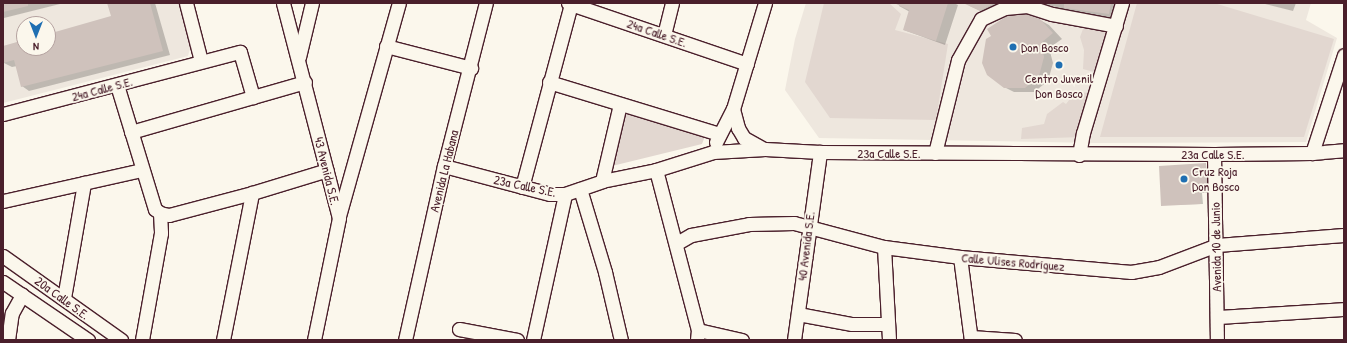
<!DOCTYPE html>
<meta charset="utf-8">
<style>
body{margin:0}
#map{position:relative;width:1347px;height:343px;overflow:hidden;background:#fbf7ec;font-family:"Patrick Hand",sans-serif}
div>[style]{position:absolute}
[style*='--x']{left:calc(var(--x)*1px);top:calc(var(--y)*1px);width:calc(var(--w)*1px);rotate:calc(var(--a)*1deg)}
.built>*{inset:0;background:#eee7de}
.green>*{inset:0;background:#e2d7d0}
.shadow>*{inset:0;background:#0003}
.building>*{inset:0;background:#cfc2bc}
.roads{filter:drop-shadow(1px 0 #4a1f2b) drop-shadow(-1px 0 #4a1f2b) drop-shadow(0 1px #4a1f2b) drop-shadow(0 -1px #4a1f2b)}
.minor>*{height:13px;margin:-6.5px;padding:0 6.5px;transform-origin:6.5px;border-radius:6.5px;background:#fbf7ec}
.dots>*{width:11px;height:11px;translate:-50% -50%;box-sizing:border-box;border:2px solid #fbf7ec;border-radius:50%}
span{translate:-50% -50%;white-space:nowrap;text-align:center;line-height:1.15;-webkit-text-stroke:3.5px #fbf7ec;paint-order:stroke}
.street-label{font-size:13px;color:#4a1f2b}
.poi-label{font-size:13px;color:#4a1f2b}
.left{translate:0 -50%;text-align:left}
.frame{position:absolute;inset:0;border:4px solid #4a1f2b;pointer-events:none}
.north{position:absolute;left:16px;top:16px;width:40px;height:40px;box-sizing:border-box;background:#fbf7ec;border:1px solid #b4a19f;border-radius:50%;rotate:180deg;font-size:11px;font-weight:700;line-height:16px;text-align:center;color:#4a1f2b}
.north::after{content:'';display:block;margin:auto;width:14px;height:18px;background:#1f6fb2;clip-path:polygon(50% 0,100% 100%,50% 72%,0 100%)}
</style>
<div id="map">
<div class="built">
<div style="clip-path:polygon(evenodd,3px 3px,180px 3px,191px 45px,188px 56px,3px 103px,3px 3px,24px 24px,48px 24px,48px 48px,24px 48px,24px 24px)"></div>
<div style="clip-path:polygon(806px 3px,1311px 3px,1306px 20px,1337px 38px,1306px 142px,1096px 143px,819px 138px,785px 90px,795px 39px)"></div>
</div>
<div class="green">
<div style="clip-path:polygon(824px 3px,889px 3px,901px 14px,895px 30px,948px 44px,936px 120px,830px 118px,805px 82px)"></div>
<div style="clip-path:polygon(1137px 3px,1214px 3px,1334px 39px,1304px 137px,1100px 137px)"></div>
<div style="clip-path:polygon(1088px 24px,1112px 29px,1098px 73px,1083px 69px,1084px 50px,1080px 37px,1083px 29px)"></div>
<div style="clip-path:polygon(1071px 91px,1089px 93px,1082px 137px,1021px 139px,1022px 128px,1044px 124px,1047px 114px,1063px 102px,1066px 104px,1073px 95px)"></div>
<div style="clip-path:polygon(626px 114px,705px 136px,702px 144px,612px 166px)"></div>
</div>
<div class="shadow">
<div style="clip-path:polygon(3px 3px,64px 3px,4px 18px)"></div>
<div style="clip-path:polygon(108px 3px,155px 3px,170px 55px,29px 91px,22px 86px,17px 66px,12px 67px,4px 63px,3px 47px,24px 41px,24px 48px,48px 48px,48px 35px,112px 17px)"></div>
<div style="clip-path:polygon(900px 3px,954px 3px,958px 5px,945px 45px,904px 30px,910px 12px,899px 6px)"></div>
<div style="clip-path:polygon(972px 3px,1026px 3px,990px 15px,970px 6px)"></div>
<div style="clip-path:polygon(1041px 3px,1121px 3px,1118px 18px,1084px 15px)"></div>
<div style="clip-path:polygon(1261px 3px,1296px 3px,1293px 11px)"></div>
<div style="clip-path:polygon(1040px 20px,1049px 25px,1062px 39px,1049px 48px,1053px 63px,1048px 81px,1034px 92px,1014px 92px,1004px 87px)"></div>
<div style="clip-path:polygon(1206px 164px,1208px 193px,1202px 193px,1203px 204px,1162px 205px)"></div>
</div>
<div class="building">
<div style="clip-path:polygon(3px 3px,28px 3px,28px 6px,3px 12px)"></div>
<div style="clip-path:polygon(107px 3px,150px 3px,163px 51px,21px 87px,14px 60px,3px 63px,3px 46px,24px 40px,24px 48px,48px 48px,48px 34px,111px 16px)"></div>
<div style="clip-path:polygon(894px 3px,948px 3px,936px 41px,903px 30px,909px 10px)"></div>
<div style="clip-path:polygon(963px 3px,995px 3px,980px 11px)"></div>
<div style="clip-path:polygon(1064px 3px,1111px 3px,1109px 14px,1064px 8px)"></div>
<div style="clip-path:polygon(1026px 14px,1040px 19px,1053px 33px,1041px 43px,1044px 57px,1039px 76px,1025px 88px,1004px 88px,987px 75px,982px 63px,986px 39px,991px 36px,987px 29px,1007px 16px)"></div>
<div style="clip-path:polygon(1206px 163px,1207px 192px,1200px 192px,1201px 204px,1161px 206px,1159px 166px)"></div>
</div>
<div class="roads">
<div class="minor">
<div style="--x:186;--y:3;--w:60;--a:75.5"></div>
<div style="--x:283;--y:3;--w:222;--a:75.4"></div>
<div style="--x:339;--y:218;--w:125;--a:101.6"></div>
<div style="--x:568;--y:3;--w:189;--a:18.8"></div>
<div style="--x:664;--y:35;--w:33;--a:-76"></div>
<div style="--x:386;--y:46;--w:88;--a:14.5"></div>
<div style="--x:299;--y:57;--w:56;--a:-76.5"></div>
<div style="--x:549;--y:82;--w:178;--a:17"></div>
<div style="--x:117;--y:85;--w:130;--a:73"></div>
<div style="--x:155;--y:209;--w:6;--a:39"></div>
<div style="--x:160;--y:213;--w:20;--a:87"></div>
<div style="--x:161;--y:233;--w:109;--a:100.1"></div>
<div style="--x:733;--y:109;--w:20;--a:75"></div>
<div style="--x:738;--y:128;--w:12;--a:59"></div>
<div style="--x:744;--y:138;--w:21;--a:29"></div>
<div style="--x:3;--y:114;--w:245;--a:-14.7"></div>
<div style="--x:240;--y:52;--w:47;--a:73.9"></div>
<div style="--x:131;--y:132;--w:181;--a:-16"></div>
<div style="--x:716;--y:142;--w:37;--a:-63"></div>
<div style="--x:733;--y:109;--w:111;--a:-73.2"></div>
<div style="--x:935;--y:153;--w:96;--a:-76.1"></div>
<div style="--x:958;--y:60;--w:47;--a:-60.7"></div>
<div style="--x:981;--y:19;--w:26;--a:-25"></div>
<div style="--x:1005;--y:8;--w:22;--a:-5"></div>
<div style="--x:1027;--y:6;--w:26;--a:18"></div>
<div style="--x:1052;--y:14;--w:65;--a:10.6"></div>
<div style="--x:1312;--y:153;--w:103;--a:-71.9"></div>
<div style="--x:1214;--y:154;--w:186;--a:89.1"></div>
<div style="--x:1079;--y:155;--w:22;--a:-80"></div>
<div style="--x:1083;--y:133;--w:136;--a:-73.3"></div>
<div style="--x:444;--y:166;--w:110;--a:14.8"></div>
<div style="--x:550;--y:194;--w:15;--a:0"></div>
<div style="--x:565;--y:194;--w:39;--a:-19"></div>
<div style="--x:602;--y:181;--w:55;--a:-11.5"></div>
<div style="--x:656;--y:170;--w:60;--a:-17.5"></div>
<div style="--x:713;--y:152;--w:52;--a:-3.3"></div>
<div style="--x:765;--y:149;--w:55;--a:3.1"></div>
<div style="--x:820;--y:152;--w:394;--a:0.3"></div>
<div style="--x:1214;--y:154;--w:98;--a:-0.6"></div>
<div style="--x:1312;--y:153;--w:32;--a:-5"></div>
<div style="--x:656;--y:170;--w:165;--a:75.3"></div>
<div style="--x:698;--y:330;--w:10;--a:96"></div>
<div style="--x:602;--y:181;--w:79;--a:-76.8"></div>
<div style="--x:522;--y:187;--w:189;--a:-75"></div>
<div style="--x:580;--y:189;--w:87;--a:73.2"></div>
<div style="--x:605;--y:272;--w:70;--a:76.8"></div>
<div style="--x:3;--y:201;--w:142;--a:-12.6"></div>
<div style="--x:160;--y:213;--w:9;--a:13"></div>
<div style="--x:169;--y:215;--w:86;--a:-14.8"></div>
<div style="--x:252;--y:193;--w:78;--a:-17"></div>
<div style="--x:339;--y:216;--w:221;--a:-74.3"></div>
<div style="--x:677;--y:243;--w:16;--a:-30"></div>
<div style="--x:691;--y:235;--w:59;--a:-10.7"></div>
<div style="--x:749;--y:224;--w:45;--a:-1.3"></div>
<div style="--x:794;--y:223;--w:93;--a:14.9"></div>
<div style="--x:884;--y:247;--w:77;--a:7.5"></div>
<div style="--x:960;--y:257;--w:172;--a:5"></div>
<div style="--x:1131;--y:272;--w:28;--a:-10"></div>
<div style="--x:1159;--y:267;--w:62;--a:-20.8"></div>
<div style="--x:1217;--y:245;--w:127;--a:-4.5"></div>
<div style="--x:884;--y:247;--w:93;--a:86.9"></div>
<div style="--x:3;--y:256;--w:145;--a:35.4"></div>
<div style="--x:960;--y:257;--w:84;--a:82.5"></div>
<div style="--x:3;--y:282;--w:103;--a:34.3"></div>
<div style="--x:64;--y:298;--w:117;--a:-80.1"></div>
<div style="--x:798;--y:314;--w:55;--a:10.5"></div>
<div style="--x:852;--y:324;--w:36;--a:0"></div>
<div style="--x:1217;--y:317;--w:127;--a:-3.6"></div>
<div style="--x:459;--y:329;--w:59;--a:10.7"></div>
<div style="--x:698;--y:330;--w:45;--a:12.8"></div>
<div style="--x:971;--y:337;--w:44;--a:3.9"></div>
<div style="--x:8;--y:340;--w:27;--a:-82"></div>
<div style="--x:12;--y:313;--w:21;--a:-61"></div>
<div style="--x:223;--y:340;--w:150;--a:-78.8"></div>
<div style="--x:405;--y:340;--w:178;--a:-77.4"></div>
<div style="--x:444;--y:166;--w:168;--a:-75.6"></div>
<div style="--x:533;--y:340;--w:149;--a:-77.6"></div>
<div style="--x:794;--y:340;--w:190;--a:-82.1"></div>
</div>
</div>
<div class="dots">
<div style="left:1013px;top:47px;background:#1f6fb2"></div>
<div style="left:1059px;top:65px;background:#1f6fb2"></div>
<div style="left:1184px;top:179px;background:#1f6fb2"></div>
</div>
<div class="street-label">
<span style="left:657px;top:33px;rotate:19deg">24a Calle S.E.</span>
<span style="left:102px;top:89px;rotate:-15deg">24a Calle S.E.</span>
<span style="left:889px;top:153px">23a Calle S.E.</span>
<span style="left:1213px;top:154px">23a Calle S.E.</span>
<span style="left:327px;top:171px;rotate:76deg">43 Avenida S.E.</span>
<span style="left:444px;top:171px;rotate:-76deg">Avenida La Habana</span>
<span style="left:525px;top:186px;rotate:12deg">23a Calle S.E.</span>
<span style="left:806px;top:246px;rotate:-83deg">40 Avenida S.E.</span>
<span style="left:1216px;top:247px;rotate:-91deg">Avenida 10 de Junio</span>
<span style="left:1013px;top:262px;rotate:5deg">Calle Ulises Rodríguez</span>
<span style="left:62px;top:298px;rotate:36deg">20a Calle S.E.</span>
</div>
<div class="poi-label">
<span class="left" style="left:1021px;top:47px">Don Bosco</span>
<span style="left:1059px;top:86px">Centro Juvenil<br>Don Bosco</span>
<span class="left" style="left:1192px;top:179px">Cruz Roja<br>Don Bosco</span>
</div>
<div class="frame"></div>
<div class="north">N</div>
</div>
